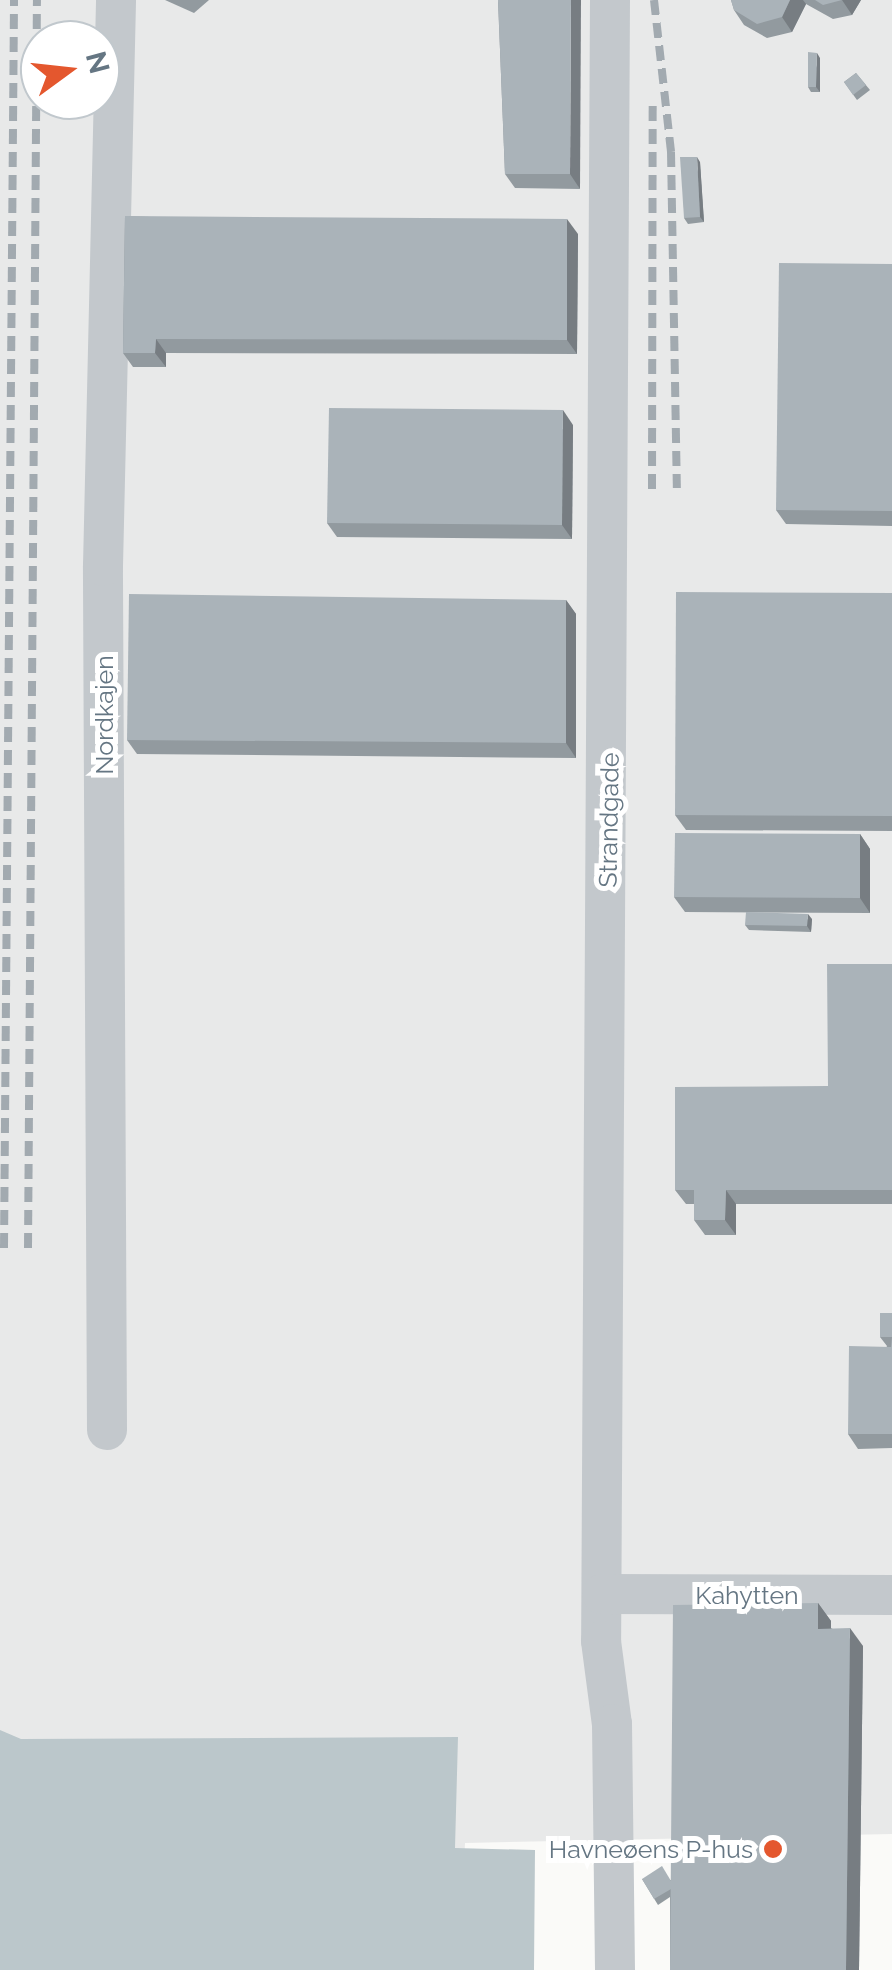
<!DOCTYPE html>
<meta charset="utf-8">
<style>
body{margin:0}
#map{position:relative;width:892px;height:1970px;overflow:hidden;background:#fafaf8;font-family:Raleway,sans-serif}
div>[style]{position:absolute}
[style*='--x']{left:calc(var(--x)*1px);top:calc(var(--y)*1px);width:calc(var(--w)*1px);rotate:calc(var(--a)*1deg)}
.built>*{inset:0;background:#e8e9e9}
.water>*{inset:0;background:#bbc7cb}
.minor>*{height:40px;margin:-20px;padding:0 20px;transform-origin:20px;border-radius:20px;background:#c3c8cc}
.rail>*{height:8px;margin-top:-4px;transform-origin:0;background:repeating-linear-gradient(90deg,#a2aab0 0 15px,transparent 0 23px)}
.wall>*{inset:0;background:#929a9f}
.shaded-wall>*{inset:0;background:#777d82}
.building>*{inset:0;background:#aab3b9}
.dots>*{width:28px;height:28px;translate:-50% -50%;box-sizing:border-box;border:5px solid #fff;border-radius:50%}
span{translate:-50% -50%;white-space:nowrap;text-align:center;line-height:1.15;-webkit-text-stroke:10px #fff;paint-order:stroke}
.street-label{font-size:25px;color:#657683}
.poi-label{font-size:25px;color:#657683}
.right{translate:-100% -50%;text-align:right}
.north{position:absolute;left:20px;top:20px;width:100px;height:100px;box-sizing:border-box;background:#fff;border:2px solid #c1c8cd;border-radius:50%;rotate:75deg;font-size:28px;font-weight:700;line-height:40px;text-align:center;color:#657683}
.north::after{content:'';display:block;margin:auto;width:35px;height:45px;background:#e4572e;clip-path:polygon(50% 0,100% 100%,50% 72%,0 100%)}
</style>
<div id="map">
<div class="built">
<div style="clip-path:polygon(evenodd,0 0,892px 0,892px 1834px,465px 1843px,460px 1970px,0 1970px,0 0,40px 40px,100px 40px,100px 100px,40px 100px,40px 40px)"></div>
</div>
<div class="water">
<div style="clip-path:polygon(0 1730px,21px 1739px,458px 1737px,455px 1848px,535px 1850px,534px 1970px,0 1970px)"></div>
</div>
<div class="minor">
<div style="--x:610;--y:0;--w:1641;--a:90.31"></div>
<div style="--x:601;--y:1641;--w:84;--a:82.5"></div>
<div style="--x:612;--y:1724;--w:246;--a:89.3"></div>
<div style="--x:107;--y:1430;--w:864;--a:-90.27"></div>
<div style="--x:103;--y:566;--w:566;--a:-88.68"></div>
<div style="--x:602;--y:1594;--w:290;--a:0.2"></div>
</div>
<div class="rail">
<div style="--x:654;--y:0;--w:153;--a:83.6"></div>
<div style="--x:671;--y:152;--w:336;--a:89"></div>
<div style="--x:652;--y:489;--w:389;--a:-89.9"></div>
<div style="--x:4;--y:1248;--w:1248;--a:-89.54"></div>
<div style="--x:28;--y:1248;--w:1248;--a:-89.59"></div>
</div>
<div class="wall">
<div style="clip-path:polygon(165px 0,209px 0,194px 13px)"></div>
<div style="clip-path:polygon(498px 0,580px 189px,515px 188px,505px 174px)"></div>
<div style="clip-path:polygon(731px 0,861px 0,852px 15px,833px 19px,806px 4px,792px 32px,767px 38px,744px 25px,734px 10px)"></div>
<div style="clip-path:polygon(820px 58px,820px 92px,811px 92px,808px 87px)"></div>
<div style="clip-path:polygon(856px 73px,870px 90px,857px 100px,844px 82px)"></div>
<div style="clip-path:polygon(700px 162px,704px 222px,688px 224px,684px 218px)"></div>
<div style="clip-path:polygon(125px 216px,578px 234px,577px 354px,166px 353px,166px 367px,133px 367px,123px 353px)"></div>
<div style="clip-path:polygon(892px 264px,892px 526px,786px 524px,776px 510px)"></div>
<div style="clip-path:polygon(573px 425px,572px 539px,337px 537px,327px 523px)"></div>
<div style="clip-path:polygon(892px 593px,892px 831px,686px 830px,675px 815px)"></div>
<div style="clip-path:polygon(566px 600px,576px 614px,576px 758px,137px 754px,127px 740px)"></div>
<div style="clip-path:polygon(860px 834px,870px 849px,870px 913px,685px 912px,674px 897px)"></div>
<div style="clip-path:polygon(812px 919px,811px 932px,749px 930px,745px 925px)"></div>
<div style="clip-path:polygon(892px 964px,892px 1204px,736px 1204px,736px 1235px,705px 1235px,694px 1220px,694px 1204px,686px 1204px,675px 1190px,828px 1086px)"></div>
<div style="clip-path:polygon(892px 1282px,892px 1448px,858px 1449px,848px 1434px,887px 1346px,880px 1337px,892px 1313px)"></div>
<div style="clip-path:polygon(818px 1603px,831px 1621px,831px 1628px,863px 1646px,859px 1970px,670px 1970px,670px 1897px,658px 1905px,642px 1879px,671px 1880px)"></div>
</div>
<div class="shaded-wall">
<div style="clip-path:polygon(571px 0,581px 0,580px 189px,570px 174px)"></div>
<div style="clip-path:polygon(790px 0,803px 0,806px 4px,792px 32px,782px 17px)"></div>
<div style="clip-path:polygon(842px 0,861px 0,852px 15px)"></div>
<div style="clip-path:polygon(817px 53px,820px 58px,820px 92px,816px 87px)"></div>
<div style="clip-path:polygon(697px 157px,700px 162px,704px 222px,700px 217px)"></div>
<div style="clip-path:polygon(567px 219px,578px 234px,577px 354px,567px 340px)"></div>
<div style="clip-path:polygon(156px 339px,166px 353px,166px 367px,155px 353px)"></div>
<div style="clip-path:polygon(563px 410px,573px 425px,572px 539px,562px 525px)"></div>
<div style="clip-path:polygon(566px 600px,576px 614px,576px 758px,566px 743px)"></div>
<div style="clip-path:polygon(860px 834px,870px 849px,870px 913px,860px 898px)"></div>
<div style="clip-path:polygon(808px 914px,812px 919px,811px 932px,807px 926px)"></div>
<div style="clip-path:polygon(726px 1190px,736px 1204px,736px 1235px,725px 1220px)"></div>
<div style="clip-path:polygon(818px 1603px,831px 1621px,831px 1647px,818px 1629px)"></div>
<div style="clip-path:polygon(850px 1628px,863px 1646px,859px 1970px,846px 1970px)"></div>
</div>
<div class="building">
<div style="clip-path:polygon(498px 0,571px 0,570px 174px,505px 174px)"></div>
<div style="clip-path:polygon(731px 0,790px 0,782px 17px,757px 24px,734px 10px)"></div>
<div style="clip-path:polygon(815px 0,842px 0,823px 5px)"></div>
<div style="clip-path:polygon(808px 52px,817px 53px,816px 87px,808px 87px)"></div>
<div style="clip-path:polygon(856px 73px,866px 85px,853px 95px,844px 82px)"></div>
<div style="clip-path:polygon(680px 157px,697px 157px,700px 217px,684px 218px)"></div>
<div style="clip-path:polygon(125px 216px,567px 219px,567px 340px,156px 339px,155px 353px,123px 353px)"></div>
<div style="clip-path:polygon(779px 263px,892px 264px,892px 511px,776px 510px)"></div>
<div style="clip-path:polygon(329px 408px,563px 410px,562px 525px,327px 523px)"></div>
<div style="clip-path:polygon(676px 592px,892px 593px,892px 816px,675px 815px)"></div>
<div style="clip-path:polygon(129px 594px,566px 600px,566px 743px,127px 740px)"></div>
<div style="clip-path:polygon(675px 833px,860px 834px,860px 898px,674px 897px)"></div>
<div style="clip-path:polygon(746px 912px,808px 914px,807px 926px,745px 925px)"></div>
<div style="clip-path:polygon(827px 964px,892px 964px,892px 1190px,726px 1190px,725px 1220px,694px 1220px,694px 1190px,675px 1190px,675px 1087px,828px 1086px)"></div>
<div style="clip-path:polygon(892px 1282px,892px 1434px,848px 1434px,849px 1346px,891px 1347px,892px 1337px,880px 1337px,880px 1313px,892px 1313px)"></div>
<div style="clip-path:polygon(818px 1603px,818px 1629px,850px 1628px,846px 1970px,670px 1970px,673px 1605px)"></div>
<div style="clip-path:polygon(662px 1866px,671px 1881px,671px 1889px,654px 1899px,642px 1879px)"></div>
</div>
<div class="dots">
<div style="left:773px;top:1849px;background:#e4572e"></div>
</div>
<div class="street-label">
<span style="left:104px;top:715px;rotate:-90deg">Nordkajen</span>
<span style="left:609px;top:820px;rotate:-89deg">Strandgade</span>
<span style="left:747px;top:1595px">Kahytten</span>
</div>
<div class="poi-label">
<span class="right" style="left:753px;top:1849px">Havneøens P-hus</span>
</div>
<div class="north">N</div>
</div>
